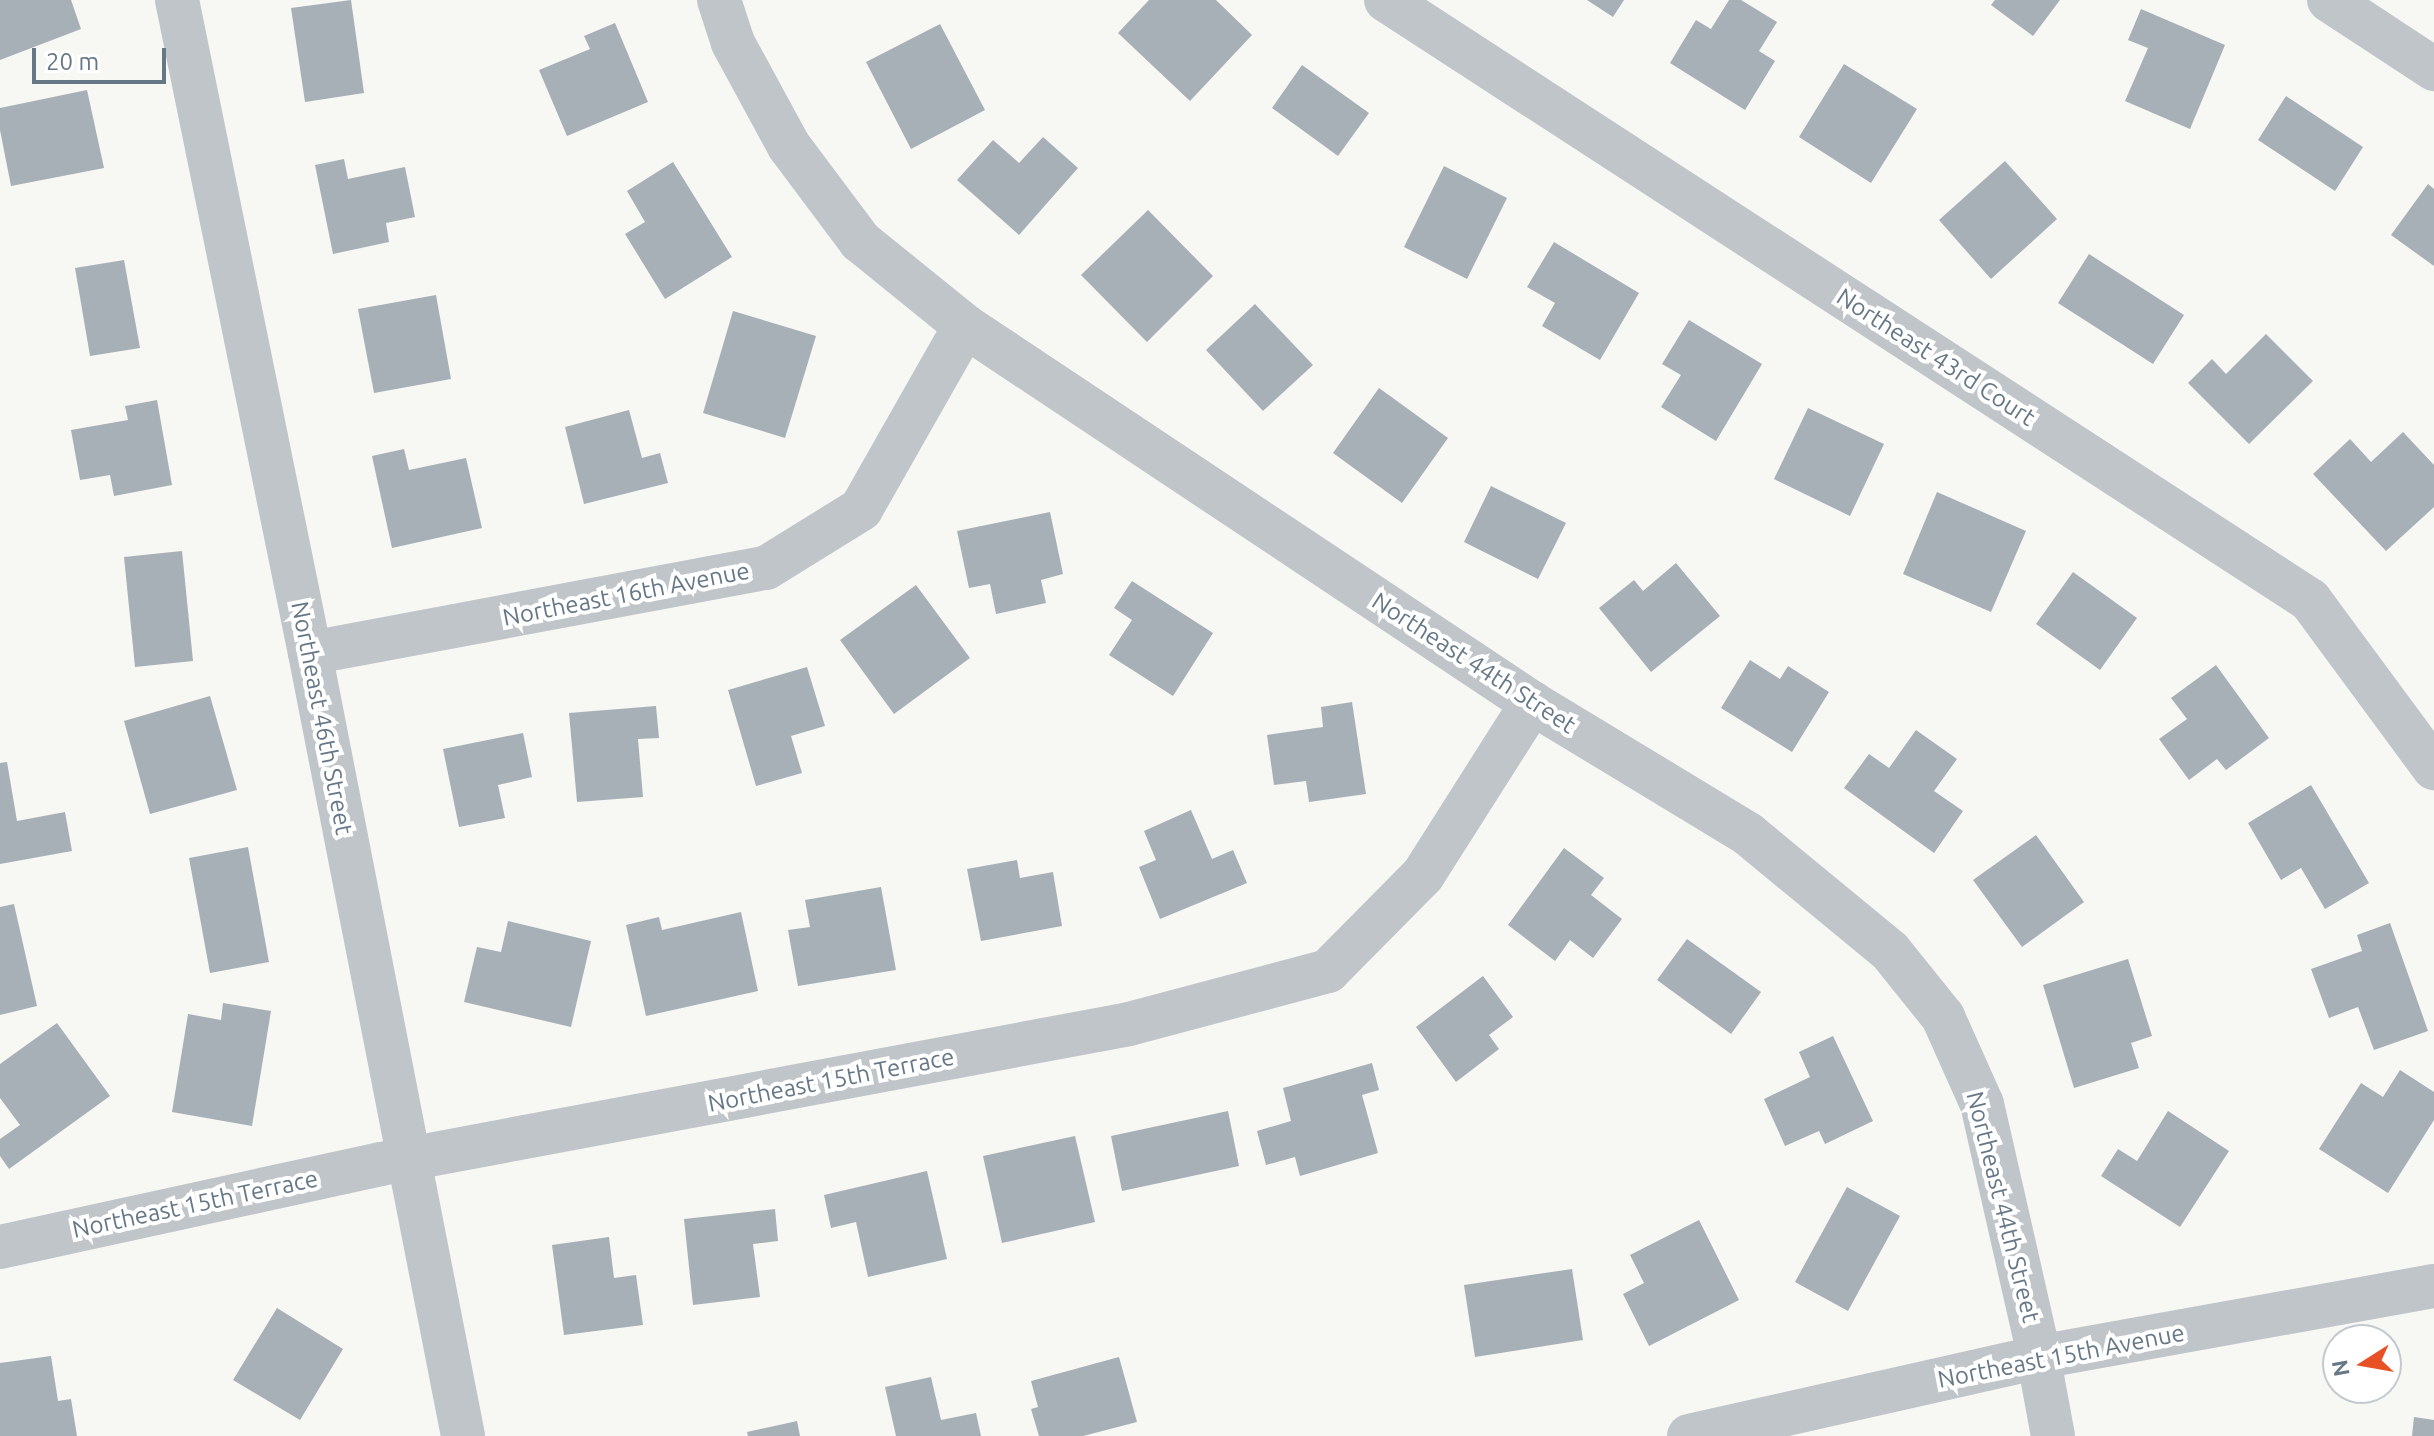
<!DOCTYPE html>
<style>
body{margin:0}
#map{position:relative;width:2434px;height:1436px;overflow:hidden;background:#f7f7f4;font-family:Ubuntu,sans-serif}
div>[style]{position:absolute}
[style*='--x']{left:calc(var(--x)*1px);top:calc(var(--y)*1px);width:calc(var(--w)*1px);rotate:calc(var(--a)*1deg)}
.building>*{inset:0;background:#a7b0b6}
.minor>*{height:44px;margin:-22px;padding:0 22px;transform-origin:22px;border-radius:22px;background:#c0c5c9}
span{translate:-50% -50%;white-space:nowrap;text-align:center;line-height:1.15;-webkit-text-stroke:8px #fff;paint-order:stroke}
.street-label{font-size:24px;color:#667886}
.north{position:absolute;left:2322px;top:1324px;width:80px;height:80px;box-sizing:border-box;background:#fff;border:2px solid #c2c9cf;border-radius:50%;rotate:259deg;font-size:22px;font-weight:700;line-height:32px;text-align:center;color:#667886}
.north::after{content:'';display:block;margin:auto;width:28px;height:36px;background:#e75125;clip-path:polygon(50% 0,100% 100%,50% 72%,0 100%)}
.scale{position:absolute;left:32px;top:48px;width:134px;height:36px;box-sizing:border-box;border:4px solid #667886;border-top:0;padding-left:10px;font-size:24px;line-height:28px;white-space:nowrap;color:#667886;-webkit-text-stroke:6px #fff;paint-order:stroke}
</style>
<div id="map">
<div class="building">
<div style="clip-path:polygon(0 0,71px 0,81px 29px,0 60px)"></div>
<div style="clip-path:polygon(351px 0,364px 93px,305px 102px,291px 8px)"></div>
<div style="clip-path:polygon(1149px 0,1216px 0,1252px 35px,1190px 101px,1118px 33px)"></div>
<div style="clip-path:polygon(1587px 0,1624px 0,1613px 17px)"></div>
<div style="clip-path:polygon(1729px 0,1741px 0,1777px 22px,1759px 51px,1775px 61px,1745px 110px,1670px 63px,1696px 20px,1711px 29px)"></div>
<div style="clip-path:polygon(1995px 0,2060px 0,2033px 36px,1991px 5px)"></div>
<div style="clip-path:polygon(2141px 9px,2225px 45px,2190px 129px,2125px 101px,2148px 48px,2128px 40px)"></div>
<div style="clip-path:polygon(615px 23px,648px 102px,567px 136px,539px 70px,590px 49px,584px 36px)"></div>
<div style="clip-path:polygon(940px 24px,985px 110px,911px 149px,866px 62px)"></div>
<div style="clip-path:polygon(1844px 64px,1917px 109px,1871px 183px,1799px 137px)"></div>
<div style="clip-path:polygon(1302px 65px,1369px 113px,1338px 156px,1272px 108px)"></div>
<div style="clip-path:polygon(87px 90px,104px 168px,11px 186px,0 130px,0 108px)"></div>
<div style="clip-path:polygon(2286px 96px,2363px 147px,2335px 191px,2258px 140px)"></div>
<div style="clip-path:polygon(1043px 137px,1078px 168px,1019px 235px,957px 180px,993px 140px,1019px 163px)"></div>
<div style="clip-path:polygon(344px 159px,348px 179px,405px 167px,415px 217px,386px 223px,389px 242px,333px 254px,315px 165px)"></div>
<div style="clip-path:polygon(2005px 161px,2057px 219px,1991px 279px,1939px 220px)"></div>
<div style="clip-path:polygon(673px 162px,732px 257px,665px 299px,625px 234px,645px 222px,627px 191px)"></div>
<div style="clip-path:polygon(1444px 166px,1507px 198px,1467px 279px,1404px 247px)"></div>
<div style="clip-path:polygon(2428px 184px,2434px 189px,2434px 266px,2391px 235px)"></div>
<div style="clip-path:polygon(1148px 210px,1213px 276px,1147px 342px,1081px 275px)"></div>
<div style="clip-path:polygon(1554px 242px,1639px 293px,1600px 360px,1542px 326px,1555px 303px,1527px 287px)"></div>
<div style="clip-path:polygon(2089px 254px,2184px 315px,2153px 364px,2058px 303px)"></div>
<div style="clip-path:polygon(124px 260px,140px 348px,90px 356px,75px 268px)"></div>
<div style="clip-path:polygon(436px 295px,451px 379px,374px 393px,358px 309px)"></div>
<div style="clip-path:polygon(1255px 304px,1313px 365px,1263px 411px,1206px 350px)"></div>
<div style="clip-path:polygon(733px 311px,816px 336px,785px 438px,703px 413px)"></div>
<div style="clip-path:polygon(1689px 320px,1762px 364px,1716px 441px,1661px 407px,1681px 375px,1662px 364px)"></div>
<div style="clip-path:polygon(2266px 334px,2313px 381px,2249px 444px,2188px 383px,2212px 359px,2226px 374px)"></div>
<div style="clip-path:polygon(1379px 388px,1448px 438px,1402px 503px,1333px 453px)"></div>
<div style="clip-path:polygon(157px 400px,172px 485px,114px 496px,110px 475px,80px 480px,71px 430px,128px 420px,125px 406px)"></div>
<div style="clip-path:polygon(1808px 408px,1884px 444px,1850px 516px,1774px 479px)"></div>
<div style="clip-path:polygon(629px 410px,642px 458px,660px 453px,668px 483px,584px 504px,565px 427px)"></div>
<div style="clip-path:polygon(2403px 432px,2434px 465px,2434px 507px,2386px 551px,2313px 474px,2350px 439px,2371px 462px)"></div>
<div style="clip-path:polygon(404px 449px,409px 470px,466px 458px,482px 528px,392px 548px,372px 456px)"></div>
<div style="clip-path:polygon(1491px 486px,1566px 523px,1538px 579px,1464px 542px)"></div>
<div style="clip-path:polygon(1937px 492px,2026px 531px,1991px 612px,1903px 574px)"></div>
<div style="clip-path:polygon(1050px 512px,1063px 574px,1041px 580px,1046px 603px,996px 614px,990px 584px,969px 588px,957px 531px)"></div>
<div style="clip-path:polygon(182px 551px,193px 661px,135px 667px,124px 557px)"></div>
<div style="clip-path:polygon(1676px 563px,1720px 616px,1651px 672px,1599px 608px,1634px 580px,1643px 591px)"></div>
<div style="clip-path:polygon(2073px 572px,2137px 618px,2100px 670px,2036px 624px)"></div>
<div style="clip-path:polygon(1132px 581px,1213px 633px,1173px 696px,1109px 655px,1132px 620px,1114px 608px)"></div>
<div style="clip-path:polygon(916px 585px,970px 658px,894px 714px,840px 640px)"></div>
<div style="clip-path:polygon(1750px 660px,1780px 679px,1788px 666px,1829px 692px,1792px 752px,1721px 708px)"></div>
<div style="clip-path:polygon(2216px 665px,2269px 738px,2226px 770px,2217px 759px,2189px 780px,2159px 739px,2187px 719px,2171px 698px)"></div>
<div style="clip-path:polygon(807px 667px,825px 726px,791px 736px,802px 773px,756px 786px,728px 690px)"></div>
<div style="clip-path:polygon(210px 696px,237px 790px,150px 814px,124px 721px)"></div>
<div style="clip-path:polygon(1352px 702px,1366px 794px,1309px 802px,1306px 781px,1274px 785px,1267px 735px,1323px 727px,1321px 707px)"></div>
<div style="clip-path:polygon(656px 706px,659px 738px,638px 739px,643px 797px,577px 802px,569px 713px)"></div>
<div style="clip-path:polygon(1916px 730px,1957px 759px,1934px 791px,1963px 811px,1934px 853px,1844px 788px,1869px 754px,1889px 768px)"></div>
<div style="clip-path:polygon(523px 733px,532px 777px,498px 785px,505px 818px,459px 827px,443px 749px)"></div>
<div style="clip-path:polygon(7px 762px,17px 821px,65px 812px,72px 851px,0 864px,0 763px)"></div>
<div style="clip-path:polygon(2311px 785px,2369px 883px,2325px 909px,2301px 868px,2281px 880px,2248px 823px)"></div>
<div style="clip-path:polygon(1191px 810px,1212px 859px,1233px 850px,1247px 883px,1160px 919px,1139px 867px,1156px 860px,1144px 831px)"></div>
<div style="clip-path:polygon(2036px 835px,2084px 902px,2022px 947px,1973px 880px)"></div>
<div style="clip-path:polygon(248px 847px,269px 962px,210px 973px,189px 858px)"></div>
<div style="clip-path:polygon(1564px 848px,1604px 878px,1591px 895px,1622px 919px,1593px 958px,1570px 940px,1555px 961px,1508px 925px)"></div>
<div style="clip-path:polygon(1017px 860px,1020px 878px,1053px 872px,1062px 926px,981px 941px,967px 869px)"></div>
<div style="clip-path:polygon(881px 887px,896px 970px,798px 986px,788px 930px,810px 927px,805px 900px)"></div>
<div style="clip-path:polygon(14px 904px,37px 1006px,0 1015px,0 907px)"></div>
<div style="clip-path:polygon(741px 912px,758px 991px,646px 1016px,626px 925px,659px 917px,662px 930px)"></div>
<div style="clip-path:polygon(508px 921px,591px 941px,571px 1027px,464px 1002px,477px 947px,501px 952px)"></div>
<div style="clip-path:polygon(2390px 923px,2428px 1031px,2374px 1050px,2358px 1007px,2329px 1018px,2311px 969px,2362px 951px,2357px 935px)"></div>
<div style="clip-path:polygon(1687px 939px,1761px 992px,1731px 1034px,1657px 980px)"></div>
<div style="clip-path:polygon(2128px 959px,2152px 1036px,2131px 1043px,2139px 1068px,2074px 1088px,2043px 985px)"></div>
<div style="clip-path:polygon(1483px 976px,1513px 1017px,1489px 1035px,1499px 1049px,1456px 1082px,1416px 1027px)"></div>
<div style="clip-path:polygon(223px 1003px,271px 1011px,252px 1126px,172px 1112px,188px 1014px,221px 1020px)"></div>
<div style="clip-path:polygon(57px 1023px,110px 1096px,9px 1169px,0 1156px,0 1139px,20px 1125px,0 1098px,0 1064px)"></div>
<div style="clip-path:polygon(1833px 1036px,1873px 1121px,1825px 1144px,1819px 1131px,1785px 1146px,1764px 1099px,1810px 1077px,1799px 1052px)"></div>
<div style="clip-path:polygon(1372px 1063px,1379px 1090px,1362px 1095px,1378px 1153px,1300px 1176px,1295px 1157px,1266px 1165px,1257px 1131px,1291px 1121px,1283px 1088px)"></div>
<div style="clip-path:polygon(2400px 1070px,2434px 1092px,2434px 1120px,2388px 1193px,2319px 1149px,2361px 1083px,2383px 1097px)"></div>
<div style="clip-path:polygon(1228px 1111px,1239px 1166px,1122px 1191px,1111px 1136px)"></div>
<div style="clip-path:polygon(2168px 1111px,2229px 1151px,2180px 1227px,2101px 1176px,2118px 1149px,2137px 1161px)"></div>
<div style="clip-path:polygon(1075px 1136px,1095px 1222px,1002px 1243px,983px 1156px)"></div>
<div style="clip-path:polygon(927px 1171px,947px 1259px,868px 1277px,856px 1222px,831px 1228px,824px 1195px)"></div>
<div style="clip-path:polygon(1847px 1187px,1900px 1216px,1848px 1311px,1795px 1282px)"></div>
<div style="clip-path:polygon(775px 1209px,778px 1241px,753px 1244px,760px 1297px,693px 1305px,684px 1219px)"></div>
<div style="clip-path:polygon(1699px 1220px,1739px 1300px,1649px 1346px,1623px 1294px,1644px 1283px,1630px 1255px)"></div>
<div style="clip-path:polygon(609px 1237px,614px 1278px,636px 1275px,643px 1325px,564px 1335px,552px 1245px)"></div>
<div style="clip-path:polygon(1572px 1269px,1583px 1340px,1475px 1357px,1464px 1285px)"></div>
<div style="clip-path:polygon(277px 1308px,343px 1349px,300px 1420px,233px 1380px)"></div>
<div style="clip-path:polygon(51px 1356px,58px 1401px,71px 1399px,77px 1436px,0 1436px,0 1363px)"></div>
<div style="clip-path:polygon(1119px 1357px,1137px 1422px,1083px 1436px,1039px 1436px,1031px 1409px,1038px 1407px,1031px 1381px)"></div>
<div style="clip-path:polygon(931px 1377px,941px 1420px,976px 1413px,981px 1436px,896px 1436px,885px 1387px)"></div>
<div style="clip-path:polygon(2414px 1417px,2434px 1420px,2434px 1436px,2412px 1436px)"></div>
<div style="clip-path:polygon(797px 1421px,800px 1436px,748px 1436px,747px 1432px)"></div>
</div>
<div class="minor">
<div style="--x:177;--y:0;--w:666;--a:78.49"></div>
<div style="--x:310;--y:653;--w:798;--a:78.94"></div>
<div style="--x:719;--y:0;--w:45;--a:72"></div>
<div style="--x:733;--y:43;--w:117;--a:61.5"></div>
<div style="--x:789;--y:146;--w:119;--a:53.2"></div>
<div style="--x:860;--y:241;--w:135;--a:39"></div>
<div style="--x:965;--y:326;--w:681;--a:33.62"></div>
<div style="--x:1532;--y:703;--w:253;--a:31.2"></div>
<div style="--x:1748;--y:834;--w:184;--a:39.5"></div>
<div style="--x:1890;--y:951;--w:85;--a:51.2"></div>
<div style="--x:1943;--y:1017;--w:95;--a:65.9"></div>
<div style="--x:1982;--y:1104;--w:240;--a:77.2"></div>
<div style="--x:2035;--y:1338;--w:100;--a:79.6"></div>
<div style="--x:1386;--y:0;--w:1102;--a:33"></div>
<div style="--x:2310;--y:600;--w:209;--a:53.6"></div>
<div style="--x:2329;--y:0;--w:126;--a:33.3"></div>
<div style="--x:310;--y:653;--w:464;--a:-10.6"></div>
<div style="--x:766;--y:568;--w:112;--a:-31.8"></div>
<div style="--x:861;--y:509;--w:210;--a:-60.4"></div>
<div style="--x:0;--y:1247;--w:390;--a:-12.3"></div>
<div style="--x:381;--y:1164;--w:761;--a:-10.6"></div>
<div style="--x:1129;--y:1024;--w:206;--a:-14.9"></div>
<div style="--x:1328;--y:971;--w:135;--a:-45.3"></div>
<div style="--x:1423;--y:875;--w:204;--a:-57.6"></div>
<div style="--x:1689;--y:1436;--w:359;--a:-12.7"></div>
<div style="--x:2039;--y:1357;--w:401;--a:-10.2"></div>
</div>
<div class="street-label">
<span style="left:1936px;top:357px;rotate:33deg">Northeast 43rd Court</span>
<span style="left:626px;top:594px;rotate:-11deg">Northeast 16th Avenue</span>
<span style="left:1474px;top:663px;rotate:33deg">Northeast 44th Street</span>
<span style="left:322px;top:718px;rotate:79deg">Northeast 46th Street</span>
<span style="left:831px;top:1080px;rotate:-11deg">Northeast 15th Terrace</span>
<span style="left:195px;top:1204px;rotate:-12deg">Northeast 15th Terrace</span>
<span style="left:2003px;top:1207px;rotate:76deg">Northeast 44th Street</span>
<span style="left:2061px;top:1356px;rotate:-11deg">Northeast 15th Avenue</span>
</div>
<div class="north">N</div>
<div class="scale">20 m</div>
</div>
